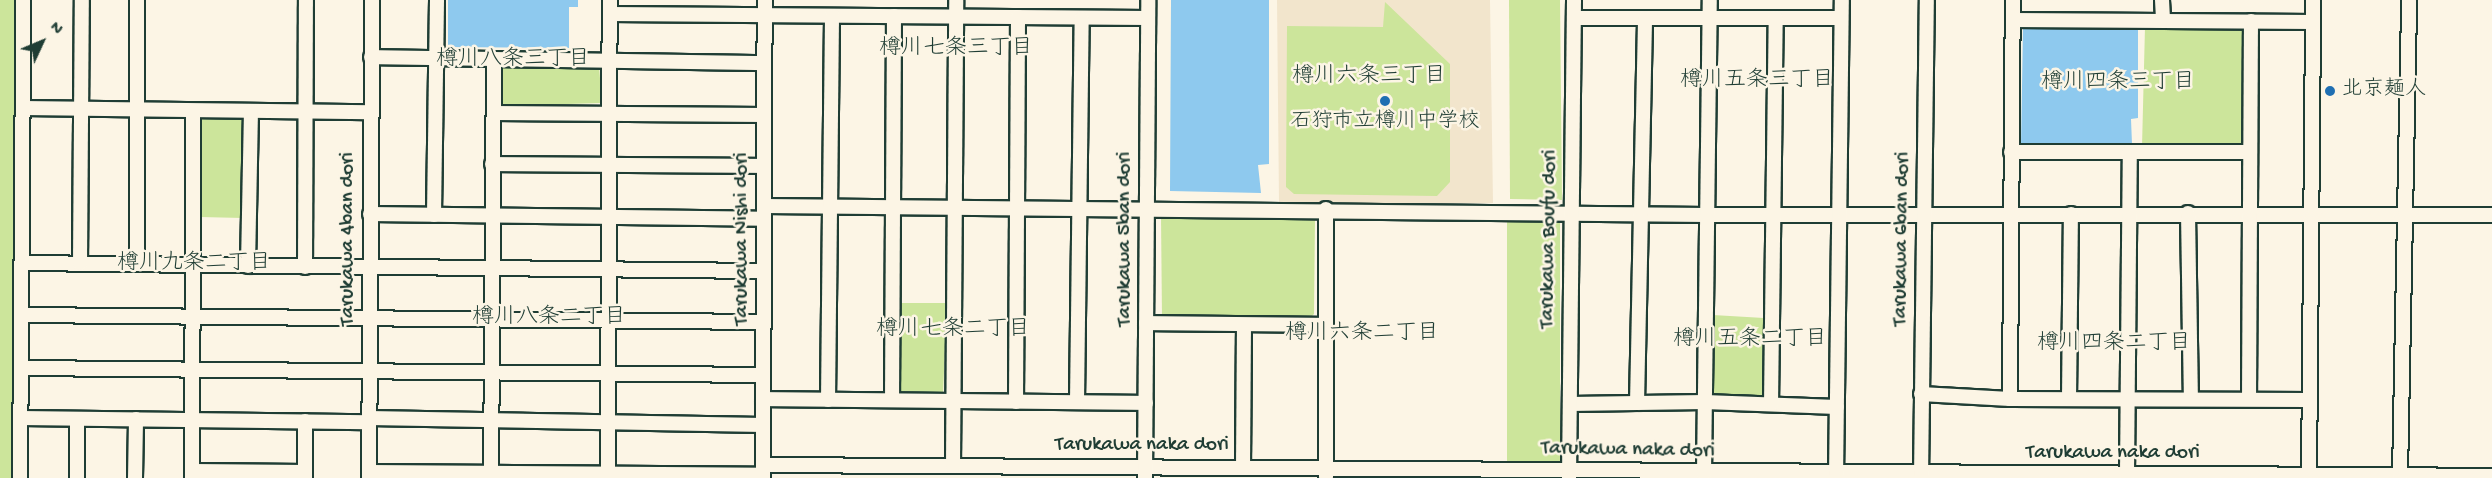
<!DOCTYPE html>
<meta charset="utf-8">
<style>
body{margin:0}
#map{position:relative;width:2492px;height:478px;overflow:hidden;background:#fcf5e5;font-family:"Gochi Hand","Klee One",sans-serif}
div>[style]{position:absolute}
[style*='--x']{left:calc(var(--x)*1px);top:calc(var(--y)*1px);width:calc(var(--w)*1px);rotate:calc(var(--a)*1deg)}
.built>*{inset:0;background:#f2e5cc}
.green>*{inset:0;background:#cce59b}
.water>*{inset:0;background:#8ec9ee}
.roads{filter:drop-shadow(2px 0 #1f3d34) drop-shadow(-2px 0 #1f3d34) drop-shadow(0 2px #1f3d34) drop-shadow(0 -2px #1f3d34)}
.minor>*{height:14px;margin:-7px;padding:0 7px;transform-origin:7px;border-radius:7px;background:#fcf5e5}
.dots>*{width:16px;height:16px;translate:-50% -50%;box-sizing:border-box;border:3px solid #fcf5e5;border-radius:50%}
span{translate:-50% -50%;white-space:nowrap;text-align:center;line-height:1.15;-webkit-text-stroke:5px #fcf5e5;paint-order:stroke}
.poi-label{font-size:21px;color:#1f3d34}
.left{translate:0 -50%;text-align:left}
.street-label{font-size:21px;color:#1f3d34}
.neighbourhood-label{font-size:22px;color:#1f3d34}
.north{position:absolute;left:12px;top:12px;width:60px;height:60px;-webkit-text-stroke:4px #fcf5e5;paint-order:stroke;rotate:46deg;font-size:16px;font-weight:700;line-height:24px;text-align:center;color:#1f3d34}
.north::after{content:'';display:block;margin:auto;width:21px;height:27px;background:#1f3d34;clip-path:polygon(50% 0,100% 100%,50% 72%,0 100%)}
</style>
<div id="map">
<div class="built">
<div style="clip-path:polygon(1277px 0,1490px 0,1493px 203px,1279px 203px)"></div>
</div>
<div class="green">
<div style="clip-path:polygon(0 0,20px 0,14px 478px,0 478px)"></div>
<div style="clip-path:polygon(1509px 0,1560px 0,1562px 200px,1510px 199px)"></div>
<div style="clip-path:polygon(1385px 2px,1450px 64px,1450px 182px,1437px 196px,1294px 194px,1286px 187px,1287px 26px,1383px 27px)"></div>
<div style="clip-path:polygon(2245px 25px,2244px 147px,2142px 147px,2145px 27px)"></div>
<div style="clip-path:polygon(503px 65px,599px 66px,602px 103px,502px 106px)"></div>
<div style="clip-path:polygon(202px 116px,245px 120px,243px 218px,200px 217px,199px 119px)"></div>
<div style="clip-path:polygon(1161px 216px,1315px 217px,1314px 314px,1310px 318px,1162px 318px)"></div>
<div style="clip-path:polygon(1560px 219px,1560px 478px,1507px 478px,1507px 220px)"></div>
<div style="clip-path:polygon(898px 303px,947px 303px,943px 394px,898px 391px)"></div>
<div style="clip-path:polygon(1713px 315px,1764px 318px,1764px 398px,1713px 396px)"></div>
</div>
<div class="water">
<div style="clip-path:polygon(448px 0,578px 0,578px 7px,569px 7px,569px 48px,448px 47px)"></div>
<div style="clip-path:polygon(1171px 0,1269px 0,1269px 164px,1258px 165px,1261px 193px,1170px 191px)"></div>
<div style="clip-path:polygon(2023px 28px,2138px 29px,2138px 118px,2131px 119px,2132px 144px,2021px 145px)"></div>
</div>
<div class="roads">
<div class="minor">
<div style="--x:2162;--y:0;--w:20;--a:87"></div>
<div style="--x:610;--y:14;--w:538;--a:0.43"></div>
<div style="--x:1574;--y:18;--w:267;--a:0"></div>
<div style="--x:2013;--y:20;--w:300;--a:0.4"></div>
<div style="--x:371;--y:57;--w:393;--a:0.9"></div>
<div style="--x:23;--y:108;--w:348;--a:0.7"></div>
<div style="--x:494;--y:113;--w:270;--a:0.4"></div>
<div style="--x:2011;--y:152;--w:238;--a:0"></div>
<div style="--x:492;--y:164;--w:272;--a:0.4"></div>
<div style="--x:764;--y:206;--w:943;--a:0.55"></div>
<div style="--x:1707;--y:215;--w:785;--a:0"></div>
<div style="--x:1326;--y:209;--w:268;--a:90"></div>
<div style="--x:2188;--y:213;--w:186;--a:89.1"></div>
<div style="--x:370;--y:214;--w:394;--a:0.7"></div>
<div style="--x:434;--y:215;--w:215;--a:-89.2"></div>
<div style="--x:22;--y:263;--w:742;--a:0.62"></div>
<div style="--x:80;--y:263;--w:263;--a:-89.6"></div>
<div style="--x:137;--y:264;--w:264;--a:-90"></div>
<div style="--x:248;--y:266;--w:155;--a:-88.9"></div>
<div style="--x:305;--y:267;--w:267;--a:-89.8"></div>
<div style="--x:21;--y:315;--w:742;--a:0.54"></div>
<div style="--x:1146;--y:323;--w:180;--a:0.6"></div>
<div style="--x:21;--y:368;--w:742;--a:0.54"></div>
<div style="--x:1921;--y:394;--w:89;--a:3.2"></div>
<div style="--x:2010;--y:399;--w:300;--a:0.2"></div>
<div style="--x:763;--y:399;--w:383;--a:0.6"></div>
<div style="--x:2010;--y:399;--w:399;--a:-89.6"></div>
<div style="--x:2069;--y:399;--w:185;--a:-89.4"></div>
<div style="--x:2249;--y:399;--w:378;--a:-89.7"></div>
<div style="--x:828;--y:400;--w:384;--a:-89.4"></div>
<div style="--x:892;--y:400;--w:384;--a:-89.7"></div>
<div style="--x:1016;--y:402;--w:385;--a:-89.7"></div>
<div style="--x:1077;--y:402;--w:383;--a:-89.3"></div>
<div style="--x:1637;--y:403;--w:385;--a:-88.8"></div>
<div style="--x:1570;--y:404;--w:135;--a:-0.8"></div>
<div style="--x:1705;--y:402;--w:132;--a:2.2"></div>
<div style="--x:1771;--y:404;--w:386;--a:-89.3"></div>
<div style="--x:21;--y:418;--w:348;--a:0.7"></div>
<div style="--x:369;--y:418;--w:394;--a:1"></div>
<div style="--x:77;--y:419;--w:59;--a:90"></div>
<div style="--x:763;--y:465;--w:1729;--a:0.36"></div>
<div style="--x:953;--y:466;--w:466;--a:-89.6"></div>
<div style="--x:1243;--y:467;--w:142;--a:-89.6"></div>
<div style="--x:193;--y:471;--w:112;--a:0.5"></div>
<div style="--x:369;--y:472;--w:394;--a:0.4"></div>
<div style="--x:1704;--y:473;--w:473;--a:-89.3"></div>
<div style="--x:2127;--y:475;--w:323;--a:-89.5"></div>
<div style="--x:2400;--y:476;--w:476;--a:-88.9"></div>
<div style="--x:20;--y:478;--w:478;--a:-89.6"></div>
<div style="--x:135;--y:478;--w:59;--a:-89"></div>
<div style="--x:192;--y:478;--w:367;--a:-89.8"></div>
<div style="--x:305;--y:478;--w:57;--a:-90"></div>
<div style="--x:369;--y:478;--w:478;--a:-89.6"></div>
<div style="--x:491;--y:478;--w:419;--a:-89.6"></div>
<div style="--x:608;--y:478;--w:478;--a:-89.8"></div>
<div style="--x:763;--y:478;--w:478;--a:-89.8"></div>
<div style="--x:1145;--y:478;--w:478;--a:-89.6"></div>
<div style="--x:1569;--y:478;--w:478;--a:-89.4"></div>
<div style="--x:1836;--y:478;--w:478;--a:-89.3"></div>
<div style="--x:1921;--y:478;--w:478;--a:-89.3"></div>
<div style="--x:2309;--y:478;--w:478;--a:-89.5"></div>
</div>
</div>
<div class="dots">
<div style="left:2330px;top:91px;background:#1f6fb2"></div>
<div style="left:1385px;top:101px;background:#1f6fb2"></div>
</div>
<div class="poi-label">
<span class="left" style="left:2342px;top:91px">北京麺人</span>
<span style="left:1385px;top:123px">石狩市立樽川中学校</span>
</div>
<div class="street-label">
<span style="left:349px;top:239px;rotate:-90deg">Tarukawa 4ban dori</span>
<span style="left:743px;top:239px;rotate:-90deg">Tarukawa Nishi dori</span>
<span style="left:1126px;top:239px;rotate:-90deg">Tarukawa 5ban dori</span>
<span style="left:1550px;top:239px;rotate:-89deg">Tarukawa Boufu dori</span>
<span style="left:1903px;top:239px;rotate:-89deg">Tarukawa 6ban dori</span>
<span style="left:1142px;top:446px">Tarukawa naka dori</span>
<span style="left:1628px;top:451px;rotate:1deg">Tarukawa naka dori</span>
<span style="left:2113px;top:454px">Tarukawa naka dori</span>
</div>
<div class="neighbourhood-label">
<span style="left:956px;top:50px">樽川七条三丁目</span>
<span style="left:513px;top:61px">樽川八条三丁目</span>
<span style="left:1369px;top:78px">樽川六条三丁目</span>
<span style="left:1757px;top:82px">樽川五条三丁目</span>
<span style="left:2118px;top:84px">樽川四条三丁目</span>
<span style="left:194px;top:265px">樽川九条二丁目</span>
<span style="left:549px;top:319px">樽川八条二丁目</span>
<span style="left:953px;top:331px">樽川七条二丁目</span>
<span style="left:1362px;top:335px">樽川六条二丁目</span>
<span style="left:1750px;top:341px">樽川五条二丁目</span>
<span style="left:2114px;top:345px">樽川四条二丁目</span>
</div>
<div class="north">N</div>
</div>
